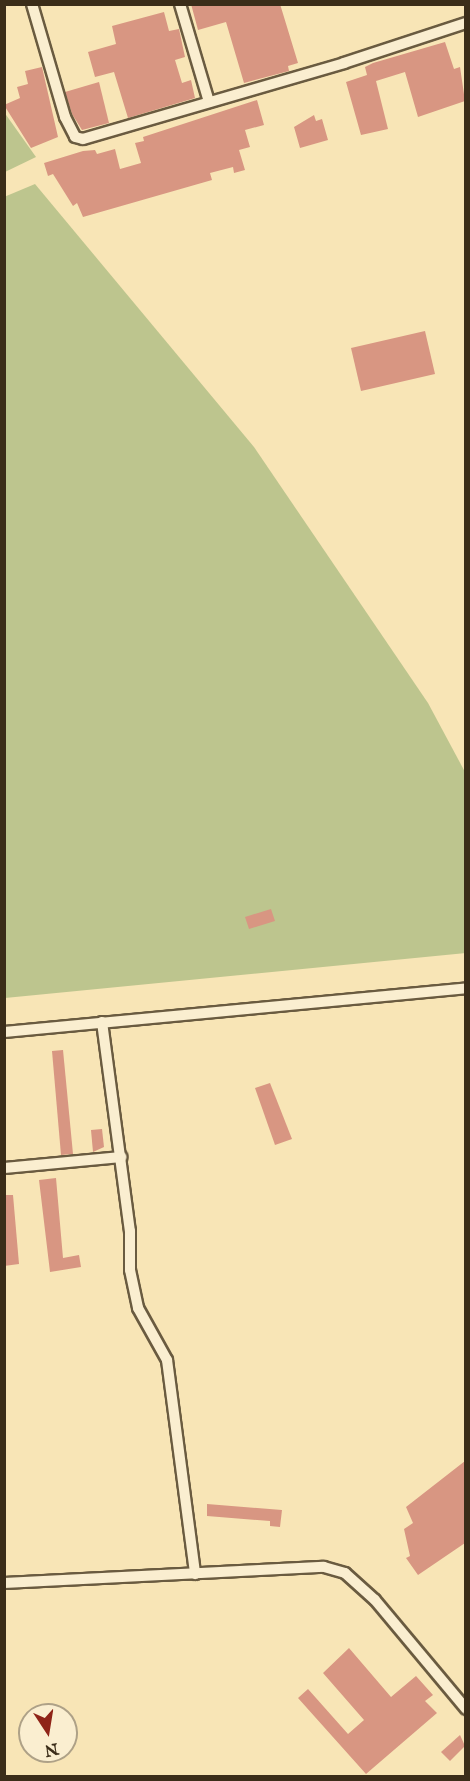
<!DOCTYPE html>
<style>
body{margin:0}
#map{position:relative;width:470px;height:1781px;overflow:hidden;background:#f8e5b6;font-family:"IM FELL English",serif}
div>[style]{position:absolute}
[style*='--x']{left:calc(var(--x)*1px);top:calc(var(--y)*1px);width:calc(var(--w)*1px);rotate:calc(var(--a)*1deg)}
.green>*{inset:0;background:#bdc58e}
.building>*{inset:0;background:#d89682}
.roads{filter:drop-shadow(2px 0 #6a5b40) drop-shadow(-2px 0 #6a5b40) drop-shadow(0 2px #6a5b40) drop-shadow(0 -2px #6a5b40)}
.street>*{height:10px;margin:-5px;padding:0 5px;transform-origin:5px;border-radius:5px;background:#faeed0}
span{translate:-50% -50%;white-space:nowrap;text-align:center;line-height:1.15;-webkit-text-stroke:6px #faeed0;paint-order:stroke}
.frame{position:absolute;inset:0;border:6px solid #3b2d19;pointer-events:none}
.north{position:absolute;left:18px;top:1703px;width:60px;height:60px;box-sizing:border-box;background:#faeed0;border:2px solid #aea187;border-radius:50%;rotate:168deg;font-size:16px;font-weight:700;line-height:24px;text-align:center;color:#3b2d19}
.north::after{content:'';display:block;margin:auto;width:21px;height:27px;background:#8f2418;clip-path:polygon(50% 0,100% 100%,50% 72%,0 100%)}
</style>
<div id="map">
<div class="green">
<div style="clip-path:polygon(4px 112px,36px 157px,5px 172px,4px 172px)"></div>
<div style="clip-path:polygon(35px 184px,254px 447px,428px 703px,465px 772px,466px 953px,5px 998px,4px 197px)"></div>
</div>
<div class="building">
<div style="clip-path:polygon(191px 4px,280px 4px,298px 63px,288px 66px,289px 71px,244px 83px,226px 22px,198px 30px)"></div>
<div style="clip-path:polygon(164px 12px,169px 31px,179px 29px,185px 57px,175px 60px,182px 83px,191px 80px,195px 98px,128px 118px,114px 72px,95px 77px,88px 52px,116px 44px,112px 26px)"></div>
<div style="clip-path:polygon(445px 42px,454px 69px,460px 67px,465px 101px,418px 117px,405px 72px,376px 81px,388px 129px,361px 135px,346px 82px,367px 75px,365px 67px,373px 63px)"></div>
<div style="clip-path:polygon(42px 67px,58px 137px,31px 148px,4px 105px,20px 98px,17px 87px,28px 84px,25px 71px)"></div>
<div style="clip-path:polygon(99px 82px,109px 123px,82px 130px,72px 114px,65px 92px)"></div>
<div style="clip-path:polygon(257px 100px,264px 125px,245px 130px,250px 147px,239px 150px,245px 170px,234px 173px,233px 167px,210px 173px,212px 180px,83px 217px,77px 203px,73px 206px,53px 174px,48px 176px,44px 163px,83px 151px,95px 150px,97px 154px,115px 149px,120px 169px,141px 163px,135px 143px,144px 141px,143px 137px)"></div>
<div style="clip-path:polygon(314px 115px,316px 121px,322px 119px,328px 140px,300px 148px,294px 127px)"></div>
<div style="clip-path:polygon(425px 331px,435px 374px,361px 391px,351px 348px)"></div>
<div style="clip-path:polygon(271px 909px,275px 921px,249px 929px,245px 917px)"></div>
<div style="clip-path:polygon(63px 1050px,73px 1154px,61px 1155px,52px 1051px)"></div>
<div style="clip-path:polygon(270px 1083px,292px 1139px,275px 1145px,255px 1088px)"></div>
<div style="clip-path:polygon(102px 1129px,104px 1147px,93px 1152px,91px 1130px)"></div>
<div style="clip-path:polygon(56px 1178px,63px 1258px,79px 1255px,81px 1267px,50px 1272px,39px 1180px)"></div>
<div style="clip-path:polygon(4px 1195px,13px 1195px,19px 1264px,4px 1266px)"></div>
<div style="clip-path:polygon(465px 1461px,465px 1543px,418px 1575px,406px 1558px,410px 1556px,404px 1529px,413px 1523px,406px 1507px)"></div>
<div style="clip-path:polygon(207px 1504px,282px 1510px,280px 1527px,270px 1526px,270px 1521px,207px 1516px)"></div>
<div style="clip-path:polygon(349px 1648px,391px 1697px,416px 1676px,433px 1695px,425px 1701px,437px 1713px,366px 1774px,298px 1698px,308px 1689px,348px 1734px,364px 1720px,323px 1673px)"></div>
<div style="clip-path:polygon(460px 1735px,465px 1746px,450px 1761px,441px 1752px)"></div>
</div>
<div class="roads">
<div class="street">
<div style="--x:32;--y:4;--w:118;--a:73.7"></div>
<div style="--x:65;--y:117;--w:22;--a:63"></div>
<div style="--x:75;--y:137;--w:8;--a:14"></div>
<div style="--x:83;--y:139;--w:272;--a:-16.2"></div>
<div style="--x:344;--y:63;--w:128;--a:-18.2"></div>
<div style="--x:180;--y:4;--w:102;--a:73.5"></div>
<div style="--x:102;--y:1022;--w:211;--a:82.4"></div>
<div style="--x:130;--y:1231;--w:39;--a:90"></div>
<div style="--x:130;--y:1270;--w:39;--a:78"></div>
<div style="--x:138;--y:1308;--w:60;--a:60.9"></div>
<div style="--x:167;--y:1360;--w:216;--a:82.5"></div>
<div style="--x:4;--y:1032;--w:464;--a:-5.4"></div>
<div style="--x:4;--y:1168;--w:118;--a:-5.4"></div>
<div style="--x:4;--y:1583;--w:320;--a:-2.9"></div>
<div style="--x:324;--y:1567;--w:22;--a:16"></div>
<div style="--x:345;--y:1573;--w:40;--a:42"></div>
<div style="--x:375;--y:1600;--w:142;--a:50.1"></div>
</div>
</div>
<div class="frame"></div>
<div class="north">N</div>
</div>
